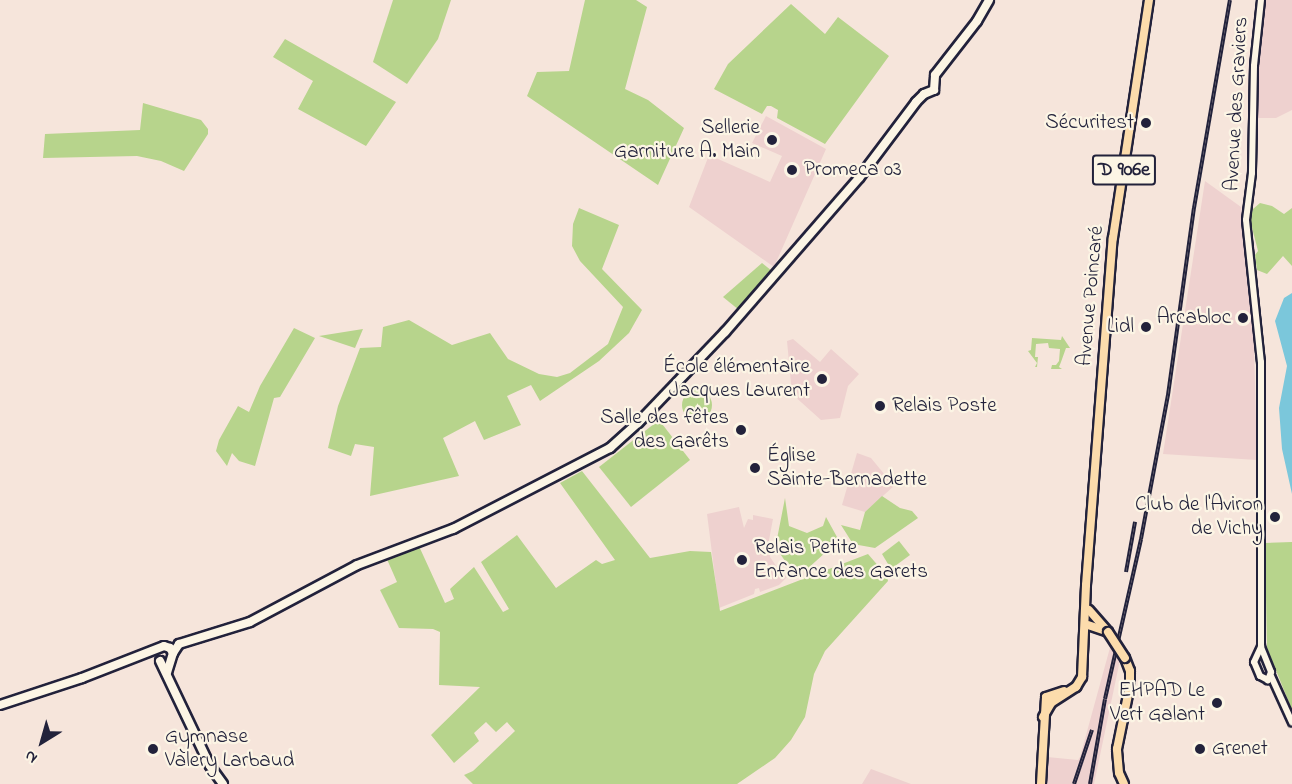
<!DOCTYPE html>
<meta charset="utf-8">
<style>
body{margin:0}
#map{position:relative;width:1292px;height:784px;overflow:hidden;background:#f6e5db;font-family:"Indie Flower",sans-serif}
div>[style]{position:absolute}
[style*='--x']{left:calc(var(--x)*1px);top:calc(var(--y)*1px);width:calc(var(--w)*1px);rotate:calc(var(--a)*1deg)}
.built>*{inset:0;background:#eed1cf}
.green>*{inset:0;background:#b7d48c}
.round{border-radius:50%}
.water>*{inset:0;background:#7bc7db}
.roads{filter:drop-shadow(2px 0 #22223b) drop-shadow(-2px 0 #22223b) drop-shadow(0 2px #22223b) drop-shadow(0 -2px #22223b)}
.tertiary>*{height:6px;margin:-3px;padding:0 3px;transform-origin:3px;border-radius:3px;background:#fcf5e5}
.secondary>*{height:8px;margin:-4px;padding:0 4px;transform-origin:4px;border-radius:4px;background:#fcf5e5}
.primary>*{height:8px;margin:-4px;padding:0 4px;transform-origin:4px;border-radius:4px;background:#fcdcac}
.rail>*{height:4px;margin-top:-2px;transform-origin:0;background:repeating-linear-gradient(90deg,#fcf5e5 0 4.5px,#22223b 0 9px);box-sizing:border-box;border-block:2px solid #22223b}
.bridges{filter:drop-shadow(2px 0 #22223b) drop-shadow(-2px 0 #22223b) drop-shadow(0 2px #22223b) drop-shadow(0 -2px #22223b)}
.primary-bridge>*{height:8px;margin:-4px;padding:0 4px;transform-origin:4px;border-radius:4px;background:#fcdcac}
.dots>*{width:16px;height:16px;translate:-50% -50%;box-sizing:border-box;border:3px solid #fcf5e5;border-radius:50%}
span{translate:-50% -50%;white-space:nowrap;text-align:center;line-height:1.15;-webkit-text-stroke:4.5px #fcf5e5;paint-order:stroke}
.shield-label span{padding:2px 4px;background:#fcf5e5;border:2px solid;border-radius:4px;-webkit-text-stroke-width:0}
.shield-label{font-size:20px;color:#22223b;font-weight:700}
.street-label{font-size:21px;color:#22223b}
.poi-label{font-size:21px;color:#22223b}
.right{translate:-100% -50%;text-align:right}
.left{translate:0 -50%;text-align:left}
.north{position:absolute;left:12px;top:712px;width:60px;height:60px;-webkit-text-stroke:4px #fcf5e5;paint-order:stroke;rotate:217deg;font-size:16px;font-weight:700;line-height:24px;text-align:center;color:#22223b}
.north::after{content:'';display:block;margin:auto;width:21px;height:27px;background:#22223b;clip-path:polygon(50% 0,100% 100%,50% 72%,0 100%)}
</style>
<div id="map">
<div class="built">
<div style="clip-path:polygon(1264px 0,1292px 0,1292px 110px,1276px 118px,1257px 118px,1258px 35px)"></div>
<div style="clip-path:polygon(766px 116px,826px 149px,774px 267px,689px 207px,709px 155px,770px 182px,782px 156px,752px 143px)"></div>
<div style="clip-path:polygon(1205px 181px,1241px 207px,1253px 308px,1257px 460px,1163px 454px)"></div>
<div style="clip-path:polygon(793px 339px,820px 362px,831px 349px,859px 374px,848px 386px,840px 418px,821px 420px,792px 394px,787px 341px)"></div>
<div style="clip-path:polygon(857px 453px,871px 458px,894px 486px,865px 512px,842px 505px)"></div>
<div style="clip-path:polygon(739px 507px,744px 528px,748px 519px,753px 520px,753px 515px,773px 519px,769px 540px,770px 557px,779px 570px,787px 577px,779px 585px,760px 592px,759px 588px,755px 589px,754px 594px,719px 608px,707px 514px)"></div>
<div style="clip-path:polygon(1111px 644px,1120px 660px,1094px 784px,1046px 784px,1047px 757px,1078px 760px,1080px 757px)"></div>
<div style="clip-path:polygon(871px 769px,911px 784px,862px 784px)"></div>
</div>
<div class="green">
<div style="clip-path:polygon(393px 0,451px 0,438px 39px,407px 84px,373px 62px)"></div>
<div style="clip-path:polygon(585px 0,636px 0,647px 7px,625px 89px,648px 100px,684px 128px,658px 185px,527px 96px,537px 72px,569px 71px)"></div>
<div style="clip-path:polygon(791px 4px,825px 34px,838px 17px,889px 56px,825px 144px,777px 118px,778px 110px,771px 106px,767px 106px,762px 114px,714px 89px,728px 64px)"></div>
<div style="clip-path:polygon(285px 39px,396px 102px,366px 146px,298px 109px,313px 81px,273px 57px)"></div>
<div style="clip-path:polygon(143px 103px,201px 120px,208px 129px,208px 134px,184px 171px,161px 161px,137px 156px,43px 158px,45px 134px,140px 130px)"></div>
<div style="clip-path:polygon(1260px 203px,1272px 206px,1284px 214px,1292px 208px,1292px 266px,1283px 256px,1267px 274px,1257px 270px,1255px 255px,1258px 251px,1250px 220px,1253px 209px)"></div>
<div style="clip-path:polygon(579px 208px,619px 225px,602px 269px,642px 310px,629px 333px,599px 361px,540px 401px,531px 385px,507px 396px,521px 425px,484px 440px,475px 421px,443px 438px,459px 476px,370px 496px,374px 447px,355px 444px,351px 456px,328px 448px,338px 406px,360px 348px,381px 347px,383px 327px,409px 320px,452px 345px,490px 333px,508px 359px,539px 374px,557px 377px,570px 373px,608px 344px,623px 307px,580px 261px,572px 246px,573px 224px)"></div>
<div style="clip-path:polygon(762px 263px,772px 271px,739px 310px,723px 297px)"></div>
<div style="clip-path:polygon(294px 328px,315px 338px,280px 397px,274px 398px,255px 466px,239px 461px,232px 453px,227px 466px,216px 451px,219px 440px,238px 406px,249px 412px,260px 386px)"></div>
<div style="clip-path:polygon(363px 329px,355px 348px,319px 336px)"></div>
<div style="clip-path:polygon(1062px 336px,1070px 348px,1066px 348px,1061px 362px,1059px 367px,1062px 369px,1051px 369px,1052px 365px,1056px 365px,1059px 361px,1060px 349px,1049px 348px,1048px 343px,1036px 344px,1035px 357px,1038px 357px,1037px 367px,1035px 367px,1037px 363px,1028px 351px,1031px 350px,1032px 338px,1061px 340px)"></div>
<div class="round" style="left:682px;top:390px;width:30px;height:30px"></div>
<div style="clip-path:polygon(659px 420px,690px 460px,631px 507px,599px 467px)"></div>
<div style="clip-path:polygon(582px 471px,650px 558px,690px 551px,711px 552px,720px 611px,868px 554px,887px 576px,888px 581px,825px 651px,814px 674px,805px 717px,791px 740px,775px 758px,737px 784px,473px 784px,464px 775px,473px 771px,515px 731px,507px 722px,496px 732px,486px 722px,474px 733px,479px 741px,454px 763px,431px 735px,480px 687px,439px 685px,440px 632px,433px 629px,399px 628px,380px 590px,397px 582px,386px 557px,418px 544px,445px 603px,454px 599px,450px 589px,474px 567px,503px 612px,509px 609px,481px 562px,517px 535px,556px 588px,596px 560px,602px 564px,615px 560px,560px 483px)"></div>
<div style="clip-path:polygon(882px 496px,900px 508px,912px 511px,918px 518px,875px 548px,853px 544px,841px 525px,860px 530px,865px 512px)"></div>
<div style="clip-path:polygon(785px 498px,789px 526px,807px 533px,823px 526px,826px 517px,837px 537px,836px 543px,806px 570px,799px 571px,789px 567px,779px 552px,777px 539px)"></div>
<div style="clip-path:polygon(899px 541px,910px 555px,891px 569px,882px 554px)"></div>
<div style="clip-path:polygon(1292px 542px,1292px 710px,1267px 648px,1265px 543px)"></div>
</div>
<div class="water">
<div style="clip-path:polygon(1292px 293px,1292px 494px,1282px 449px,1279px 408px,1287px 366px,1275px 321px,1284px 298px)"></div>
</div>
<div class="roads">
<div class="tertiary">
<div style="--x:1261;--y:0;--w:66;--a:96.1"></div>
<div style="--x:1254;--y:66;--w:107;--a:91.1"></div>
<div style="--x:1252;--y:173;--w:47;--a:97.3"></div>
<div style="--x:1246;--y:220;--w:143;--a:84"></div>
<div style="--x:1261;--y:362;--w:285;--a:90"></div>
<div style="--x:1261;--y:647;--w:27;--a:68"></div>
<div style="--x:1271;--y:672;--w:9;--a:111"></div>
<div style="--x:1268;--y:680;--w:9;--a:-153"></div>
<div style="--x:1260;--y:676;--w:15;--a:-113"></div>
<div style="--x:1254;--y:662;--w:17;--a:-65"></div>
<div style="--x:1271;--y:676;--w:51;--a:65.5"></div>
</div>
<div class="secondary">
<div style="--x:173;--y:653;--w:11;--a:-56"></div>
<div style="--x:179;--y:644;--w:74;--a:-17.2"></div>
<div style="--x:250;--y:622;--w:121;--a:-28"></div>
<div style="--x:357;--y:565;--w:103;--a:-20.6"></div>
<div style="--x:453;--y:529;--w:177;--a:-27.3"></div>
<div style="--x:610;--y:448;--w:38;--a:-42"></div>
<div style="--x:638;--y:423;--w:126;--a:-46.3"></div>
<div style="--x:725;--y:332;--w:204;--a:-49"></div>
<div style="--x:859;--y:178;--w:95;--a:-53.1"></div>
<div style="--x:916;--y:102;--w:11;--a:-45"></div>
<div style="--x:924;--y:94;--w:11;--a:-22"></div>
<div style="--x:934;--y:90;--w:15;--a:-86"></div>
<div style="--x:935;--y:75;--w:68;--a:-52.1"></div>
<div style="--x:977;--y:21;--w:24;--a:-60"></div>
<div style="--x:160;--y:661;--w:116;--a:64.5"></div>
<div style="--x:210;--y:766;--w:22;--a:54"></div>
<div style="--x:0;--y:705;--w:86;--a:-18.2"></div>
<div style="--x:82;--y:678;--w:88;--a:-21.3"></div>
<div style="--x:164;--y:646;--w:6;--a:18"></div>
<div style="--x:170;--y:648;--w:6;--a:59"></div>
<div style="--x:173;--y:653;--w:21;--a:107"></div>
</div>
<div class="primary">
<div style="--x:1089;--y:610;--w:29;--a:49"></div>
<div style="--x:1088;--y:625;--w:21;--a:19"></div>
<div style="--x:1043;--y:717;--w:16;--a:-60"></div>
<div style="--x:1051;--y:703;--w:30;--a:-33"></div>
<div style="--x:1076;--y:687;--w:12;--a:-59"></div>
<div style="--x:1082;--y:677;--w:92;--a:-87.5"></div>
<div style="--x:1086;--y:585;--w:348;--a:-85.6"></div>
<div style="--x:1113;--y:238;--w:241;--a:-81.4"></div>
<div style="--x:1041;--y:784;--w:87;--a:-86.7"></div>
<div style="--x:1046;--y:697;--w:19;--a:-18"></div>
<div style="--x:1124;--y:784;--w:12;--a:-114"></div>
<div style="--x:1119;--y:773;--w:24;--a:-95"></div>
<div style="--x:1117;--y:749;--w:65;--a:-78.5"></div>
<div style="--x:1130;--y:685;--w:14;--a:-90"></div>
<div style="--x:1130;--y:671;--w:14;--a:-111"></div>
</div>
</div>
<div class="rail">
<div style="--x:1126;--y:572;--w:51;--a:-79.8"></div>
<div style="--x:1074;--y:784;--w:57;--a:-71.6"></div>
<div style="--x:1090;--y:784;--w:86;--a:-80"></div>
<div style="--x:1105;--y:699;--w:164;--a:-77.3"></div>
<div style="--x:1141;--y:539;--w:147;--a:-79.4"></div>
<div style="--x:1168;--y:395;--w:189;--a:-82.1"></div>
<div style="--x:1194;--y:208;--w:211;--a:-80.2"></div>
</div>
<div class="bridges">
<div class="primary-bridge">
<div style="--x:1108;--y:632;--w:31;--a:57"></div>
</div>
</div>
<div class="dots">
<div style="left:1146px;top:123px;background:#22223b"></div>
<div style="left:772px;top:140px;background:#22223b"></div>
<div style="left:792px;top:170px;background:#22223b"></div>
<div style="left:1243px;top:318px;background:#22223b"></div>
<div style="left:1146px;top:327px;background:#22223b"></div>
<div style="left:822px;top:379px;background:#22223b"></div>
<div style="left:880px;top:406px;background:#22223b"></div>
<div style="left:741px;top:430px;background:#22223b"></div>
<div style="left:755px;top:468px;background:#22223b"></div>
<div style="left:1275px;top:517px;background:#22223b"></div>
<div style="left:742px;top:560px;background:#22223b"></div>
<div style="left:1217px;top:703px;background:#22223b"></div>
<div style="left:153px;top:749px;background:#22223b"></div>
<div style="left:1200px;top:749px;background:#22223b"></div>
</div>
<div class="shield-label">
<span style="left:1124px;top:170px">D 906e</span>
</div>
<div class="street-label">
<span style="left:1237px;top:104px;rotate:-87deg">Avenue des Graviers</span>
<span style="left:1091px;top:296px;rotate:-85deg">Avenue Poincaré</span>
</div>
<div class="poi-label">
<span class="right" style="left:1134px;top:123px">Sécuritest</span>
<span class="right" style="left:760px;top:140px">Sellerie<br>Garniture A. Main</span>
<span class="left" style="left:804px;top:170px">Promeca 03</span>
<span class="right" style="left:1231px;top:318px">Arcabloc</span>
<span class="right" style="left:1134px;top:327px">Lidl</span>
<span class="right" style="left:810px;top:379px">École élémentaire<br>Jacques Laurent</span>
<span class="left" style="left:892px;top:406px">Relais Poste</span>
<span class="right" style="left:729px;top:430px">Salle des fêtes<br>des Garêts</span>
<span class="left" style="left:767px;top:468px">Église<br>Sainte-Bernadette</span>
<span class="right" style="left:1263px;top:517px">Club de l'Aviron<br>de Vichy</span>
<span class="left" style="left:754px;top:560px">Relais Petite<br>Enfance des Garets</span>
<span class="right" style="left:1205px;top:703px">EHPAD Le<br>Vert Galant</span>
<span class="left" style="left:165px;top:749px">Gymnase<br>Valery Larbaud</span>
<span class="left" style="left:1212px;top:749px">Grenet</span>
</div>
<div class="north">N</div>
</div>
